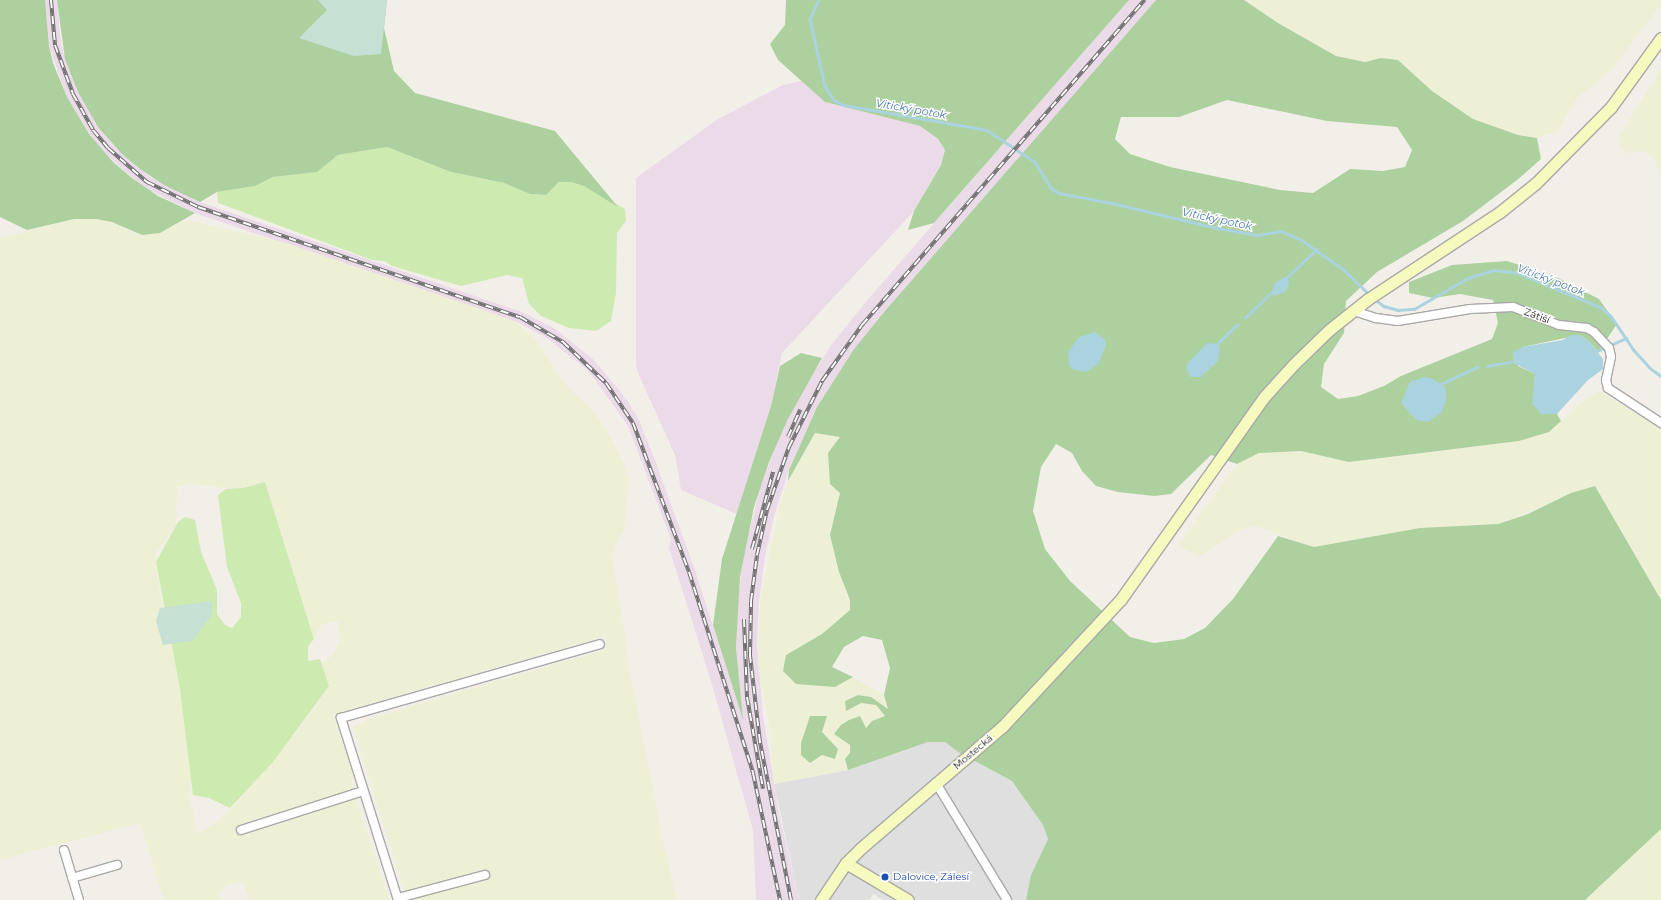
<!DOCTYPE html>
<meta charset="utf-8">
<style>
body{margin:0}
#map{position:relative;width:1661px;height:900px;overflow:hidden;background:#f2efe9;font-family:Montserrat,sans-serif}
div>[style]{position:absolute}
[style*='--x']{left:calc(var(--x)*1px);top:calc(var(--y)*1px);width:calc(var(--w)*1px);rotate:calc(var(--a)*1deg)}
.residential>*{inset:0;background:#e0dfdf}
.industrial>*{inset:0;background:#ebdbe8}
.farmland>*{inset:0;background:#eef0d5}
.grass>*{inset:0;background:#cdebb0}
.forest>*{inset:0;background:#add19e}
.wetland>*{inset:0;background:#c6e0d4}
.water>*{inset:0;background:#aad3df}
.stream>*{height:2.5px;margin:-1.25px;padding:0 1.25px;transform-origin:1.25px;border-radius:1.25px;background:#aad3df}
.roads{filter:drop-shadow(1px 0 #a9a9a9) drop-shadow(-1px 0 #a9a9a9) drop-shadow(0 1px #a9a9a9) drop-shadow(0 -1px #a9a9a9)}
.street>*{height:8px;margin:-4px;padding:0 4px;transform-origin:4px;border-radius:4px;background:#fff}
.secondary>*{height:11px;margin:-5.5px;padding:0 5.5px;transform-origin:5.5px;border-radius:5.5px;background:#f7fabf}
.rail>*{height:4px;margin-top:-2px;transform-origin:0;background:repeating-linear-gradient(90deg,#fff 0 8px,#707070 0 16px);box-sizing:border-box;border-block:1px solid #707070}
.dots>*{width:11px;height:11px;translate:-50% -50%;box-sizing:border-box;border:2px solid #fff;border-radius:50%}
span{translate:-50% -50%;white-space:nowrap;text-align:center;line-height:1.15;-webkit-text-stroke:3px #fff;paint-order:stroke}
.street-label{font-size:10px;color:#222}
.transit-label{font-size:10px;color:#164399}
.left{translate:0 -50%;text-align:left}
.water-label{font-size:11px;color:#4a7aab;font-style:italic}
</style>
<div id="map">
<div class="residential">
<div style="clip-path:polygon(928px 742px,945px 742px,958px 752px,1012px 781px,1043px 825px,1048px 839px,1031px 875px,1026px 900px,883px 900px,873px 894px,870px 900px,799px 900px,774px 784px,848px 770px)"></div>
</div>
<div class="industrial">
<div style="clip-path:polygon(45px 0,57px 0,61px 44px,78px 92px,112px 144px,150px 177px,200px 202px,522px 312px,554px 328px,594px 360px,627px 400px,639px 420px,653px 455px,695px 570px,742px 717px,736px 646px,738px 600px,744px 553px,761px 485px,777px 443px,799px 397px,832px 344px,869px 298px,1129px 0,1156px 0,854px 349px,817px 407px,789px 470px,775px 513px,765px 556px,759px 602px,757px 646px,763px 715px,779px 813px,799px 900px,756px 900px,753px 830px,711px 681px,669px 548px,671px 539px,628px 426px,596px 381px,586px 369px,547px 338px,517px 322px,195px 213px,143px 187px,103px 152px,89px 134px,67px 97px,49px 46px)"></div>
<div style="clip-path:polygon(802px 81px,825px 102px,920px 126px,938px 139px,945px 150px,941px 165px,914px 211px,782px 353px,771px 406px,737px 514px,681px 490px,675px 455px,638px 373px,636px 365px,636px 178px,718px 119px,783px 85px)"></div>
</div>
<div class="farmland">
<div style="clip-path:polygon(1244px 0,1661px 0,1661px 4px,1610px 72px,1577px 98px,1558px 131px,1537px 138px,1518px 135px,1473px 119px,1432px 91px,1398px 60px,1381px 58px,1365px 62px,1336px 56px,1278px 23px)"></div>
<div style="clip-path:polygon(1661px 69px,1661px 177px,1654px 159px,1644px 151px,1627px 153px,1620px 146px,1619px 136px)"></div>
<div style="clip-path:polygon(evenodd,74px 219px,96px 219px,112px 222px,136px 234px,187px 220px,283px 242px,492px 313px,518px 324px,536px 340px,564px 383px,594px 412px,607px 431px,623px 461px,629px 480px,624px 530px,615px 547px,613px 561px,632px 682px,664px 845px,677px 900px,407px 900px,353px 727px,371px 718px,607px 649px,605px 636px,334px 714px,355px 778px,351px 779px,352px 785px,389px 900px,246px 900px,249px 897px,242px 882px,227px 885px,219px 893px,221px 900px,164px 900px,140px 823px,0 860px,0 238px,74px 219px,265px 482px,314px 638px,322px 624px,338px 621px,340px 639px,333px 655px,322px 664px,329px 687px,302px 725px,237px 802px,219px 820px,197px 834px,190px 797px,191px 770px,180px 689px,157px 577px,156px 552px,176px 525px,177px 486px,192px 484px,236px 489px,265px 482px)"></div>
<div style="clip-path:polygon(1599px 391px,1659px 427px,1661px 431px,1661px 600px,1595px 486px,1498px 524px,1420px 528px,1314px 547px,1256px 526px,1242px 529px,1198px 557px,1178px 545px,1237px 464px,1259px 453px,1301px 451px,1370px 460px,1519px 441px,1549px 432px,1585px 399px)"></div>
<div style="clip-path:polygon(evenodd,815px 433px,841px 437px,840px 493px,830px 535px,839px 572px,850px 600px,850px 610px,822px 634px,786px 655px,835px 687px,853px 677px,884px 695px,888px 710px,858px 695px,854px 708px,861px 703px,876px 705px,885px 716px,872px 721px,866px 728px,860px 716px,849px 720px,841px 725px,834px 734px,850px 745px,850px 753px,845px 759px,848px 770px,774px 784px,769px 725px,758px 663px,760px 602px,779px 509px,788px 481px,815px 433px,810px 716px,826px 722px,822px 732px,838px 749px,835px 759px,822px 755px,810px 716px)"></div>
<div style="clip-path:polygon(1661px 829px,1661px 900px,1585px 900px,1633px 853px)"></div>
</div>
<div class="grass">
<div style="clip-path:polygon(387px 147px,451px 172px,504px 183px,530px 194px,546px 195px,559px 182px,571px 182px,584px 186px,625px 209px,626px 221px,617px 233px,616px 293px,611px 321px,596px 331px,569px 328px,541px 316px,529px 304px,522px 278px,507px 275px,461px 286px,392px 266px,384px 261px,372px 260px,218px 203px,217px 192px,255px 186px,273px 177px,316px 172px,338px 155px)"></div>
<div style="clip-path:polygon(265px 482px,314px 639px,308px 646px,308px 661px,320px 659px,329px 686px,273px 762px,230px 808px,209px 798px,193px 795px,180px 689px,156px 562px,178px 522px,185px 517px,195px 520px,201px 552px,217px 590px,217px 614px,225px 625px,232px 628px,241px 617px,241px 603px,227px 567px,218px 495px,226px 489px,243px 488px)"></div>
</div>
<div class="forest">
<div style="clip-path:polygon(0 0,45px 0,49px 46px,53px 63px,67px 97px,89px 134px,113px 162px,132px 178px,158px 196px,195px 213px,160px 233px,142px 235px,112px 222px,96px 219px,74px 219px,27px 230px,0 217px)"></div>
<div style="clip-path:polygon(57px 0,387px 0,384px 28px,394px 71px,415px 93px,555px 131px,618px 207px,584px 186px,571px 182px,559px 182px,546px 195px,530px 194px,504px 183px,451px 172px,387px 147px,338px 155px,317px 172px,273px 177px,255px 186px,217px 192px,200px 202px,164px 185px,140px 169px,121px 153px,98px 127px,78px 92px,65px 59px)"></div>
<div style="clip-path:polygon(786px 0,1129px 0,934px 223px,908px 230px,914px 211px,941px 165px,945px 150px,938px 139px,920px 126px,825px 102px,778px 60px,770px 44px,785px 25px)"></div>
<div style="clip-path:polygon(evenodd,1156px 0,1244px 0,1278px 23px,1336px 56px,1365px 62px,1381px 58px,1398px 60px,1432px 91px,1473px 119px,1518px 135px,1537px 138px,1541px 159px,1517px 180px,1463px 221px,1377px 272px,1346px 301px,1344px 333px,1324px 364px,1321px 387px,1338px 399px,1358px 396px,1384px 386px,1401px 376px,1492px 339px,1498px 323px,1493px 300px,1460px 294px,1433px 298px,1409px 293px,1409px 282px,1452px 265px,1507px 261px,1558px 278px,1599px 299px,1617px 324px,1598px 352px,1589px 341px,1579px 335px,1523px 347px,1518px 366px,1535px 374px,1533px 404px,1542px 414px,1557px 414px,1561px 421px,1549px 432px,1519px 441px,1349px 462px,1301px 451px,1259px 453px,1237px 464px,1211px 455px,1171px 494px,1154px 496px,1118px 492px,1096px 486px,1082px 471px,1072px 453px,1056px 444px,1041px 467px,1033px 511px,1045px 549px,1070px 581px,1130px 637px,1154px 643px,1184px 639px,1205px 628px,1233px 599px,1278px 536px,1314px 547px,1420px 528px,1498px 524px,1528px 514px,1571px 493px,1595px 486px,1661px 600px,1661px 829px,1585px 900px,1026px 900px,1031px 875px,1048px 839px,1043px 825px,1012px 781px,958px 752px,945px 742px,928px 742px,848px 770px,845px 759px,850px 753px,850px 745px,834px 734px,841px 725px,849px 720px,860px 716px,866px 728px,872px 721px,885px 716px,876px 705px,861px 703px,846px 711px,845px 701px,858px 695px,871px 697px,888px 709px,884px 695px,890px 668px,882px 640px,863px 636px,844px 647px,832px 667px,853px 677px,835px 687px,796px 684px,783px 671px,786px 655px,822px 634px,850px 610px,850px 600px,839px 572px,830px 535px,840px 493px,830px 484px,828px 453px,840px 437px,815px 433px,788px 481px,789px 470px,817px 407px,854px 349px,885px 311px,1156px 0,1227px 100px,1327px 121px,1397px 127px,1412px 150px,1405px 167px,1383px 171px,1350px 169px,1313px 193px,1280px 190px,1170px 167px,1130px 154px,1115px 139px,1121px 117px,1179px 117px,1227px 100px)"></div>
<div style="clip-path:polygon(801px 353px,822px 358px,788px 419px,769px 462px,754px 507px,740px 577px,736px 647px,743px 720px,713px 625px,722px 559px,771px 406px,780px 366px)"></div>
<div style="clip-path:polygon(810px 716px,827px 716px,822px 732px,838px 749px,835px 759px,822px 755px,810px 763px,801px 755px,801px 743px)"></div>
</div>
<div class="wetland">
<div style="clip-path:polygon(318px 0,387px 0,381px 54px,354px 56px,299px 38px,327px 10px)"></div>
<div style="clip-path:polygon(212px 601px,212px 615px,192px 641px,163px 645px,156px 621px,160px 608px)"></div>
</div>
<div class="water">
<div style="clip-path:polygon(1283px 278px,1288px 278px,1289px 284px,1285px 292px,1273px 296px,1274px 284px)"></div>
<div style="clip-path:polygon(1095px 332px,1105px 340px,1106px 345px,1099px 363px,1087px 372px,1074px 370px,1069px 366px,1068px 352px,1079px 337px)"></div>
<div style="clip-path:polygon(1571px 335px,1579px 335px,1589px 341px,1603px 359px,1603px 369px,1588px 380px,1557px 414px,1542px 414px,1532px 404px,1535px 374px,1514px 363px,1513px 352px,1523px 347px,1563px 340px)"></div>
<div style="clip-path:polygon(1207px 343px,1217px 344px,1220px 348px,1218px 361px,1201px 377px,1190px 377px,1186px 368px,1187px 364px)"></div>
<div style="clip-path:polygon(1424px 377px,1433px 379px,1446px 388px,1446px 400px,1442px 412px,1428px 422px,1416px 420px,1401px 403px,1410px 382px)"></div>
</div>
<div class="stream">
<div style="--x:819;--y:0;--w:21;--a:115"></div>
<div style="--x:810;--y:19;--w:69;--a:77.4"></div>
<div style="--x:825;--y:86;--w:17;--a:57"></div>
<div style="--x:834;--y:100;--w:11;--a:27"></div>
<div style="--x:844;--y:105;--w:145;--a:9.9"></div>
<div style="--x:987;--y:130;--w:58;--a:33.7"></div>
<div style="--x:1035;--y:162;--w:31;--a:58"></div>
<div style="--x:1051;--y:188;--w:9;--a:32"></div>
<div style="--x:1059;--y:193;--w:58;--a:10.9"></div>
<div style="--x:1116;--y:204;--w:104;--a:13.4"></div>
<div style="--x:1217;--y:228;--w:42;--a:9.7"></div>
<div style="--x:1258;--y:235;--w:22;--a:-10"></div>
<div style="--x:1280;--y:231;--w:22;--a:22"></div>
<div style="--x:1300;--y:239;--w:52;--a:34.9"></div>
<div style="--x:1343;--y:269;--w:37;--a:44"></div>
<div style="--x:1284;--y:280;--w:45;--a:-43.2"></div>
<div style="--x:1373;--y:298;--w:14;--a:36"></div>
<div style="--x:1384;--y:306;--w:15;--a:16"></div>
<div style="--x:1398;--y:310;--w:16;--a:-4"></div>
<div style="--x:1414;--y:309;--w:62;--a:-29.9"></div>
<div style="--x:1468;--y:278;--w:27;--a:-17"></div>
<div style="--x:1494;--y:270;--w:25;--a:7"></div>
<div style="--x:1519;--y:273;--w:90;--a:22.9"></div>
<div style="--x:1602;--y:308;--w:12;--a:42"></div>
<div style="--x:1611;--y:316;--w:40;--a:56"></div>
<div style="--x:1633;--y:349;--w:25;--a:48"></div>
<div style="--x:1650;--y:368;--w:14;--a:36"></div>
<div style="--x:1245;--y:318;--w:42;--a:-44"></div>
<div style="--x:1217;--y:344;--w:28;--a:-44"></div>
<div style="--x:1595;--y:352;--w:34;--a:-24"></div>
<div style="--x:1487;--y:366;--w:29;--a:-10"></div>
<div style="--x:1441;--y:384;--w:40;--a:-25"></div>
</div>
<div class="roads">
<div class="street">
<div style="--x:1354;--y:311;--w:23;--a:18"></div>
<div style="--x:1376;--y:318;--w:22;--a:8"></div>
<div style="--x:1398;--y:321;--w:73;--a:-9.5"></div>
<div style="--x:1470;--y:309;--w:43;--a:-2.7"></div>
<div style="--x:1513;--y:307;--w:49;--a:21.4"></div>
<div style="--x:1559;--y:325;--w:28;--a:6"></div>
<div style="--x:1587;--y:328;--w:8;--a:30"></div>
<div style="--x:1594;--y:332;--w:22;--a:47"></div>
<div style="--x:1609;--y:348;--w:9;--a:77"></div>
<div style="--x:1611;--y:357;--w:24;--a:102"></div>
<div style="--x:1606;--y:380;--w:8;--a:76"></div>
<div style="--x:1608;--y:388;--w:64;--a:33.4"></div>
<div style="--x:936;--y:783;--w:137;--a:58.7"></div>
<div style="--x:241;--y:830;--w:128;--a:-17.7"></div>
<div style="--x:64;--y:850;--w:52;--a:73.3"></div>
<div style="--x:72;--y:878;--w:47;--a:-16.1"></div>
<div style="--x:398;--y:898;--w:90;--a:-14.8"></div>
<div style="--x:398;--y:900;--w:191;--a:-107.4"></div>
<div style="--x:341;--y:718;--w:269;--a:-15.9"></div>
</div>
<div class="secondary">
<div style="--x:846;--y:863;--w:72;--a:30.8"></div>
<div style="--x:821;--y:900;--w:45;--a:-56"></div>
<div style="--x:846;--y:863;--w:21;--a:-45"></div>
<div style="--x:861;--y:848;--w:187;--a:-40.7"></div>
<div style="--x:1003;--y:726;--w:173;--a:-47.1"></div>
<div style="--x:1121;--y:599;--w:247;--a:-54.7"></div>
<div style="--x:1264;--y:397;--w:43;--a:-47.8"></div>
<div style="--x:1293;--y:365;--w:50;--a:-44.2"></div>
<div style="--x:1329;--y:330;--w:50;--a:-38.5"></div>
<div style="--x:1368;--y:299;--w:158;--a:-33.4"></div>
<div style="--x:1500;--y:212;--w:46;--a:-38.9"></div>
<div style="--x:1536;--y:183;--w:107;--a:-45.4"></div>
<div style="--x:1611;--y:107;--w:85;--a:-54.1"></div>
</div>
</div>
<div class="rail">
<div style="--x:51;--y:0;--w:45;--a:84.9"></div>
<div style="--x:55;--y:45;--w:52;--a:69.8"></div>
<div style="--x:73;--y:94;--w:41;--a:60.9"></div>
<div style="--x:93;--y:130;--w:23;--a:50"></div>
<div style="--x:108;--y:148;--w:52;--a:41.1"></div>
<div style="--x:147;--y:182;--w:57;--a:26.1"></div>
<div style="--x:198;--y:207;--w:340;--a:18.9"></div>
<div style="--x:520;--y:317;--w:50;--a:30.2"></div>
<div style="--x:563;--y:342;--w:59;--a:43.6"></div>
<div style="--x:606;--y:383;--w:48;--a:56"></div>
<div style="--x:633;--y:423;--w:159;--a:69.4"></div>
<div style="--x:689;--y:572;--w:211;--a:72.3"></div>
<div style="--x:753;--y:773;--w:130;--a:78"></div>
<div style="--x:788;--y:437;--w:30;--a:-66"></div>
<div style="--x:752;--y:549;--w:80;--a:-74.7"></div>
<div style="--x:744;--y:619;--w:78;--a:87.8"></div>
<div style="--x:747;--y:697;--w:93;--a:80.1"></div>
<div style="--x:791;--y:900;--w:161;--a:-101.1"></div>
<div style="--x:760;--y:742;--w:88;--a:-96.6"></div>
<div style="--x:750;--y:655;--w:54;--a:-88.9"></div>
<div style="--x:751;--y:601;--w:46;--a:-82.6"></div>
<div style="--x:757;--y:555;--w:46;--a:-77.5"></div>
<div style="--x:767;--y:510;--w:67;--a:-70.8"></div>
<div style="--x:789;--y:447;--w:74;--a:-63.4"></div>
<div style="--x:822;--y:381;--w:69;--a:-54.5"></div>
<div style="--x:862;--y:325;--w:431;--a:-49"></div>
</div>
<div class="dots">
<div style="left:885px;top:877px;background:#1a4fb4"></div>
</div>
<div class="street-label">
<span style="left:1537px;top:316px;rotate:21deg">Zátiší</span>
<span style="left:973px;top:752px;rotate:-40deg">Mostecká</span>
</div>
<div class="transit-label">
<span class="left" style="left:893px;top:877px">Dalovice, Zálesí</span>
</div>
<div class="water-label">
<span style="left:911px;top:109px;rotate:10deg">Vitický potok</span>
<span style="left:1217px;top:219px;rotate:12deg">Vitický potok</span>
<span style="left:1551px;top:280px;rotate:21deg">Vitický potok</span>
</div>
</div>
